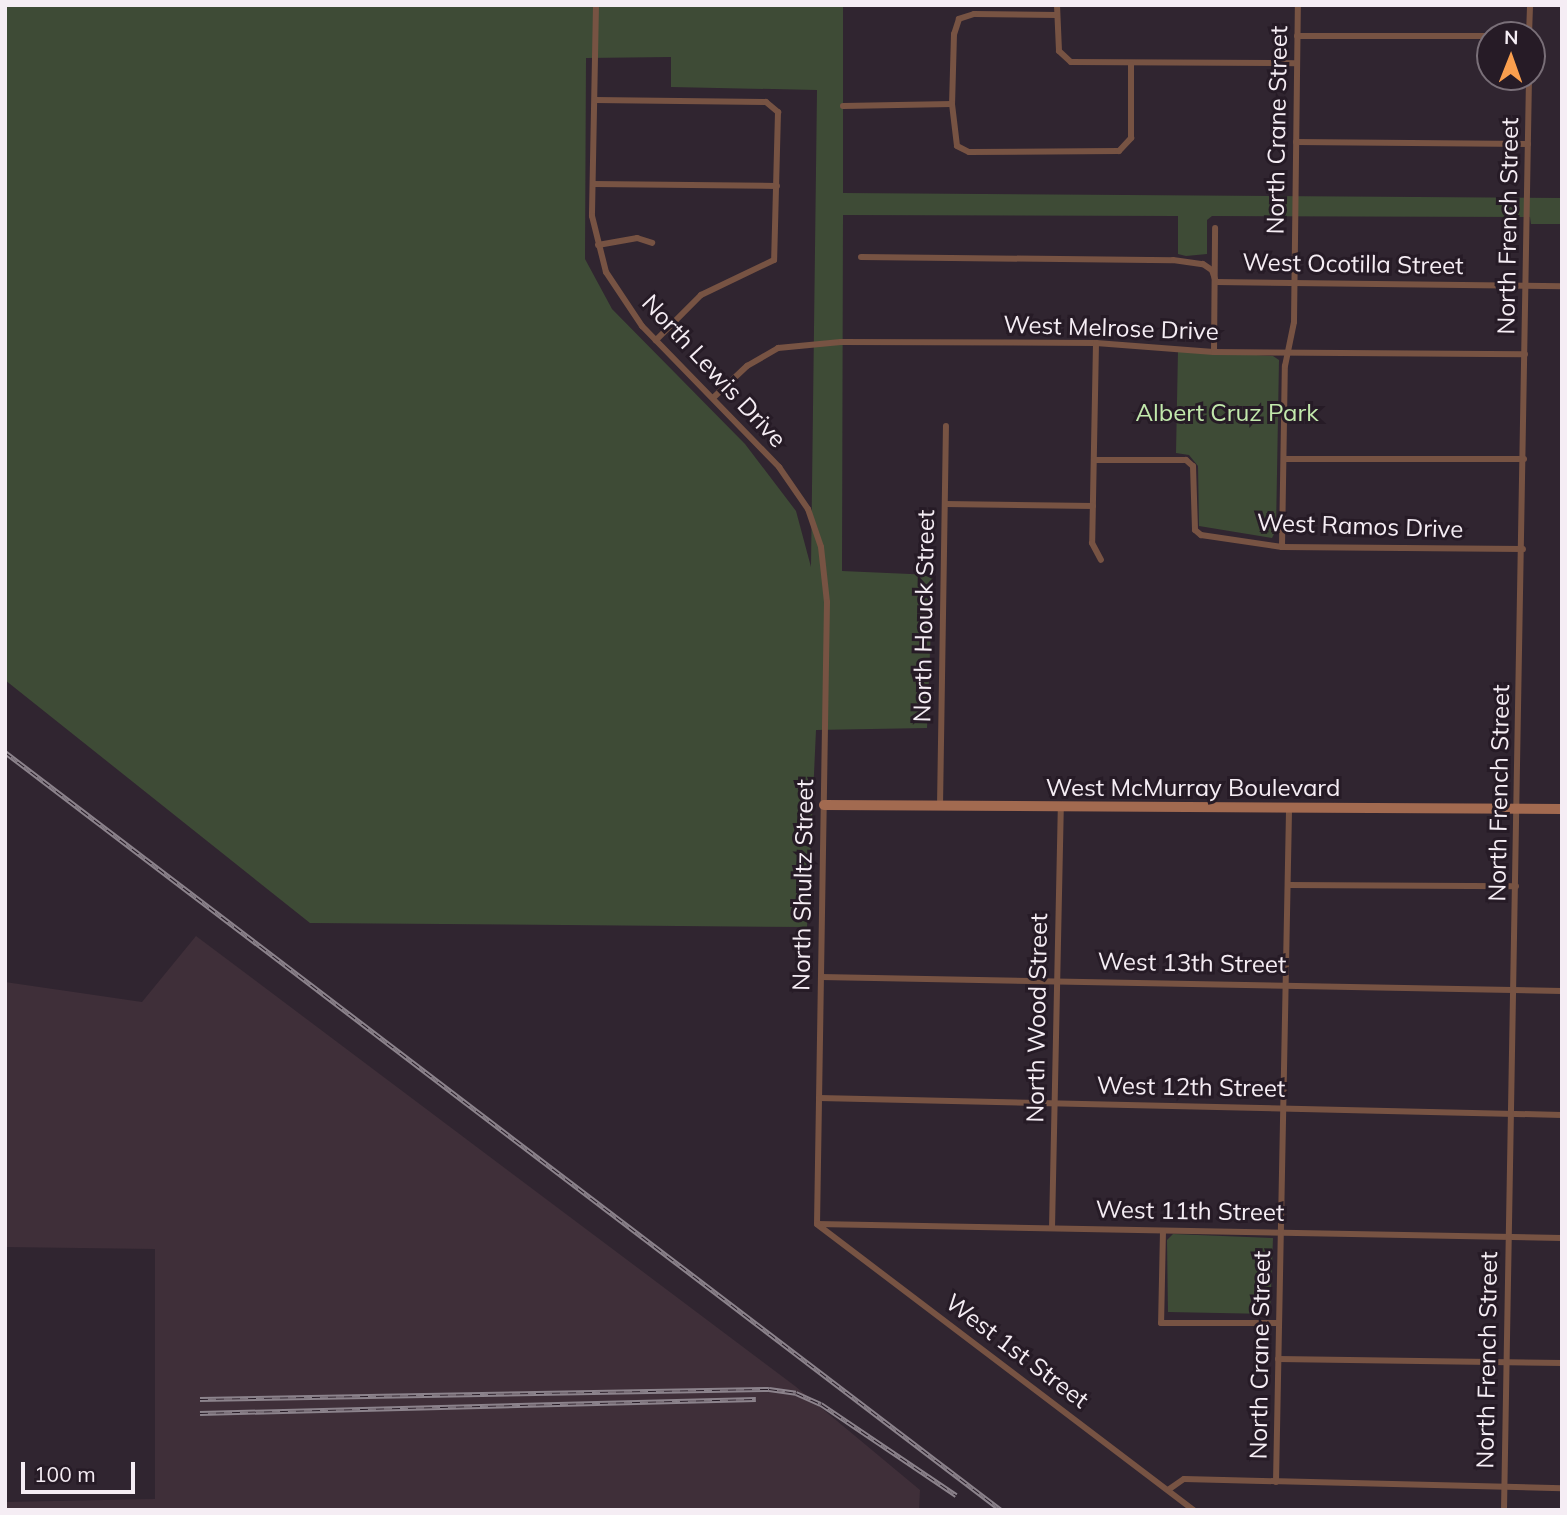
<!DOCTYPE html>
<style>
body{margin:0}
#map{position:relative;width:1567px;height:1515px;overflow:hidden;background:#302530;font-family:Mulish,sans-serif}
div>[style]{position:absolute}
[style*='--x']{left:calc(var(--x)*1px);top:calc(var(--y)*1px);width:calc(var(--w)*1px);rotate:calc(var(--a)*1deg)}
.industrial>*{inset:0;background:#3f2f39}
.green>*{inset:0;background:#3e4b36}
.street>*{height:6px;margin:-3px;padding:0 3px;transform-origin:3px;border-radius:3px;background:#775343}
.secondary>*{height:10px;margin:-5px;padding:0 5px;transform-origin:5px;border-radius:5px;background:#a26a50}
.rail>*{height:5px;margin-top:-2.5px;transform-origin:0;background:repeating-linear-gradient(90deg,#261b26 0 8px,#8c838c 0 16px);box-sizing:border-box;border-block:2px solid #8c838c}
span{translate:-50% -50%;white-space:nowrap;text-align:center;line-height:1.15;-webkit-text-stroke:6px #261b26;paint-order:stroke}
.street-label{font-size:24px;color:#f5edf4}
.park-label{font-size:24px;color:#c2e9ac}
.frame{position:absolute;inset:0;border:7px solid #f5edf4;pointer-events:none}
.north{position:absolute;left:1476px;top:21px;width:70px;height:70px;box-sizing:border-box;background:#261b26;border:2px solid #796f78;border-radius:50%;rotate:1deg;font-size:19px;font-weight:700;line-height:28px;text-align:center;color:#f5edf4}
.north::after{content:'';display:block;margin:auto;width:24px;height:32px;background:#fa9f4e;clip-path:polygon(50% 0,100% 100%,50% 72%,0 100%)}
.scale{position:absolute;left:21px;top:1462px;width:114px;height:32px;box-sizing:border-box;border:4px solid #f5edf4;border-top:0;padding-left:9px;font-size:21px;line-height:24px;white-space:nowrap;color:#f5edf4;-webkit-text-stroke:5px #261b26;paint-order:stroke}
</style>
<div id="map">
<div class="industrial">
<div style="clip-path:polygon(196px 936px,795px 1386px,920px 1490px,919px 1510px,5px 1510px,5px 1502px,155px 1499px,155px 1249px,5px 1247px,5px 982px,142px 1002px)"></div>
</div>
<div class="green">
<div style="clip-path:polygon(evenodd,5px 5px,843px 5px,843px 193px,1562px 198px,1562px 224px,1531px 224px,1530px 217px,1212px 216px,1207px 220px,1207px 254px,1186px 256px,1178px 254px,1178px 216px,843px 215px,842px 571px,933px 575px,927px 728px,816px 730px,807px 927px,310px 923px,5px 680px,5px 5px,671px 57px,671px 87px,817px 90px,811px 567px,796px 511px,745px 444px,612px 309px,585px 259px,586px 58px,671px 57px)"></div>
<div style="clip-path:polygon(1178px 350px,1273px 356px,1279px 360px,1276px 530px,1272px 538px,1199px 526px,1198px 466px,1189px 455px,1176px 453px)"></div>
<div style="clip-path:polygon(1173px 1234px,1273px 1238px,1270px 1314px,1168px 1312px,1167px 1240px)"></div>
</div>
<div class="street">
<div style="--x:596;--y:5;--w:211;--a:91.1"></div>
<div style="--x:592;--y:216;--w:58;--a:76"></div>
<div style="--x:606;--y:272;--w:65;--a:56.3"></div>
<div style="--x:642;--y:326;--w:197;--a:45.8"></div>
<div style="--x:779;--y:467;--w:51;--a:55.4"></div>
<div style="--x:808;--y:509;--w:40;--a:71.1"></div>
<div style="--x:821;--y:547;--w:55;--a:83.8"></div>
<div style="--x:827;--y:602;--w:622;--a:90.92"></div>
<div style="--x:1057;--y:5;--w:46;--a:87.5"></div>
<div style="--x:1059;--y:51;--w:16;--a:43"></div>
<div style="--x:1071;--y:62;--w:226;--a:0.3"></div>
<div style="--x:1057;--y:15;--w:83;--a:-179.3"></div>
<div style="--x:974;--y:14;--w:16;--a:162"></div>
<div style="--x:959;--y:19;--w:16;--a:108"></div>
<div style="--x:954;--y:34;--w:70;--a:91.6"></div>
<div style="--x:952;--y:104;--w:42;--a:83.2"></div>
<div style="--x:957;--y:146;--w:13;--a:27"></div>
<div style="--x:969;--y:152;--w:150;--a:-0.4"></div>
<div style="--x:1119;--y:151;--w:18;--a:-47"></div>
<div style="--x:1131;--y:138;--w:74;--a:-90"></div>
<div style="--x:1529;--y:35;--w:30;--a:-88"></div>
<div style="--x:1297;--y:36;--w:193;--a:0"></div>
<div style="--x:595;--y:100;--w:171;--a:0.7"></div>
<div style="--x:766;--y:102;--w:16;--a:40"></div>
<div style="--x:778;--y:112;--w:148;--a:91.5"></div>
<div style="--x:774;--y:260;--w:81;--a:154.4"></div>
<div style="--x:701;--y:295;--w:64;--a:135"></div>
<div style="--x:843;--y:106;--w:109;--a:-1.1"></div>
<div style="--x:1296;--y:142;--w:232;--a:0.5"></div>
<div style="--x:593;--y:184;--w:184;--a:0.6"></div>
<div style="--x:598;--y:245;--w:40;--a:-10"></div>
<div style="--x:637;--y:238;--w:16;--a:18"></div>
<div style="--x:861;--y:257;--w:312;--a:0.6"></div>
<div style="--x:1173;--y:260;--w:30;--a:8"></div>
<div style="--x:1203;--y:264;--w:11;--a:34"></div>
<div style="--x:1212;--y:270;--w:13;--a:72"></div>
<div style="--x:1216;--y:282;--w:346;--a:0.7"></div>
<div style="--x:1096;--y:343;--w:200;--a:91.1"></div>
<div style="--x:1092;--y:543;--w:19;--a:62"></div>
<div style="--x:1214;--y:352;--w:124;--a:-89.5"></div>
<div style="--x:713;--y:398;--w:47;--a:-43.3"></div>
<div style="--x:747;--y:366;--w:36;--a:-30"></div>
<div style="--x:778;--y:348;--w:63;--a:-5.4"></div>
<div style="--x:841;--y:342;--w:255;--a:0.2"></div>
<div style="--x:1096;--y:343;--w:118;--a:4.4"></div>
<div style="--x:1214;--y:352;--w:311;--a:0.4"></div>
<div style="--x:1285;--y:459;--w:239;--a:0"></div>
<div style="--x:1094;--y:460;--w:92;--a:0"></div>
<div style="--x:1186;--y:460;--w:9;--a:41"></div>
<div style="--x:1193;--y:466;--w:64;--a:88.2"></div>
<div style="--x:1195;--y:530;--w:8;--a:40"></div>
<div style="--x:1201;--y:535;--w:82;--a:8.4"></div>
<div style="--x:1282;--y:547;--w:241;--a:0.5"></div>
<div style="--x:945;--y:504;--w:148;--a:0.8"></div>
<div style="--x:1282;--y:547;--w:181;--a:-89.1"></div>
<div style="--x:1285;--y:366;--w:45;--a:-78.4"></div>
<div style="--x:1294;--y:322;--w:317;--a:-89.3"></div>
<div style="--x:940;--y:806;--w:380;--a:-89.1"></div>
<div style="--x:1288;--y:885;--w:228;--a:0.3"></div>
<div style="--x:821;--y:977;--w:741;--a:1.08"></div>
<div style="--x:819;--y:1098;--w:743;--a:1.31"></div>
<div style="--x:817;--y:1224;--w:745;--a:1.08"></div>
<div style="--x:818;--y:1225;--w:472;--a:37.2"></div>
<div style="--x:1052;--y:1228;--w:419;--a:-88.8"></div>
<div style="--x:1163;--y:1231;--w:92;--a:91.2"></div>
<div style="--x:1161;--y:1323;--w:118;--a:0"></div>
<div style="--x:1278;--y:1359;--w:284;--a:0.8"></div>
<div style="--x:1276;--y:1482;--w:673;--a:-88.89"></div>
<div style="--x:1168;--y:1490;--w:19;--a:-35"></div>
<div style="--x:1184;--y:1479;--w:378;--a:1.4"></div>
<div style="--x:1504;--y:1510;--w:1433;--a:-89"></div>
</div>
<div class="secondary">
<div style="--x:824;--y:805;--w:738;--a:0.31"></div>
</div>
<div class="rail">
<div style="--x:5;--y:752;--w:1252;--a:37.27"></div>
<div style="--x:200;--y:1399;--w:569;--a:-1.01"></div>
<div style="--x:769;--y:1389;--w:27;--a:8"></div>
<div style="--x:796;--y:1393;--w:27;--a:24"></div>
<div style="--x:821;--y:1404;--w:163;--a:34"></div>
<div style="--x:200;--y:1413;--w:556;--a:-1.44"></div>
</div>
<div class="street-label">
<span style="left:1277px;top:130px;rotate:-89deg">North Crane Street</span>
<span style="left:1508px;top:226px;rotate:-89deg">North French Street</span>
<span style="left:1353px;top:264px;rotate:1deg">West Ocotilla Street</span>
<span style="left:1111px;top:328px;rotate:2deg">West Melrose Drive</span>
<span style="left:714px;top:371px;rotate:47deg">North Lewis Drive</span>
<span style="left:1360px;top:526px;rotate:2deg">West Ramos Drive</span>
<span style="left:924px;top:616px;rotate:-89deg">North Houck Street</span>
<span style="left:1193px;top:788px">West McMurray Boulevard</span>
<span style="left:1499px;top:793px;rotate:-89deg">North French Street</span>
<span style="left:803px;top:885px;rotate:-89deg">North Shultz Street</span>
<span style="left:1192px;top:963px;rotate:1deg">West 13th Street</span>
<span style="left:1037px;top:1018px;rotate:-89deg">North Wood Street</span>
<span style="left:1191px;top:1087px;rotate:1deg">West 12th Street</span>
<span style="left:1190px;top:1211px;rotate:1deg">West 11th Street</span>
<span style="left:1017px;top:1351px;rotate:37deg">West 1st Street</span>
<span style="left:1260px;top:1355px;rotate:-89deg">North Crane Street</span>
<span style="left:1487px;top:1360px;rotate:-89deg">North French Street</span>
</div>
<div class="park-label">
<span style="left:1227px;top:413px">Albert Cruz Park</span>
</div>
<div class="frame"></div>
<div class="north">N</div>
<div class="scale">100 m</div>
</div>
